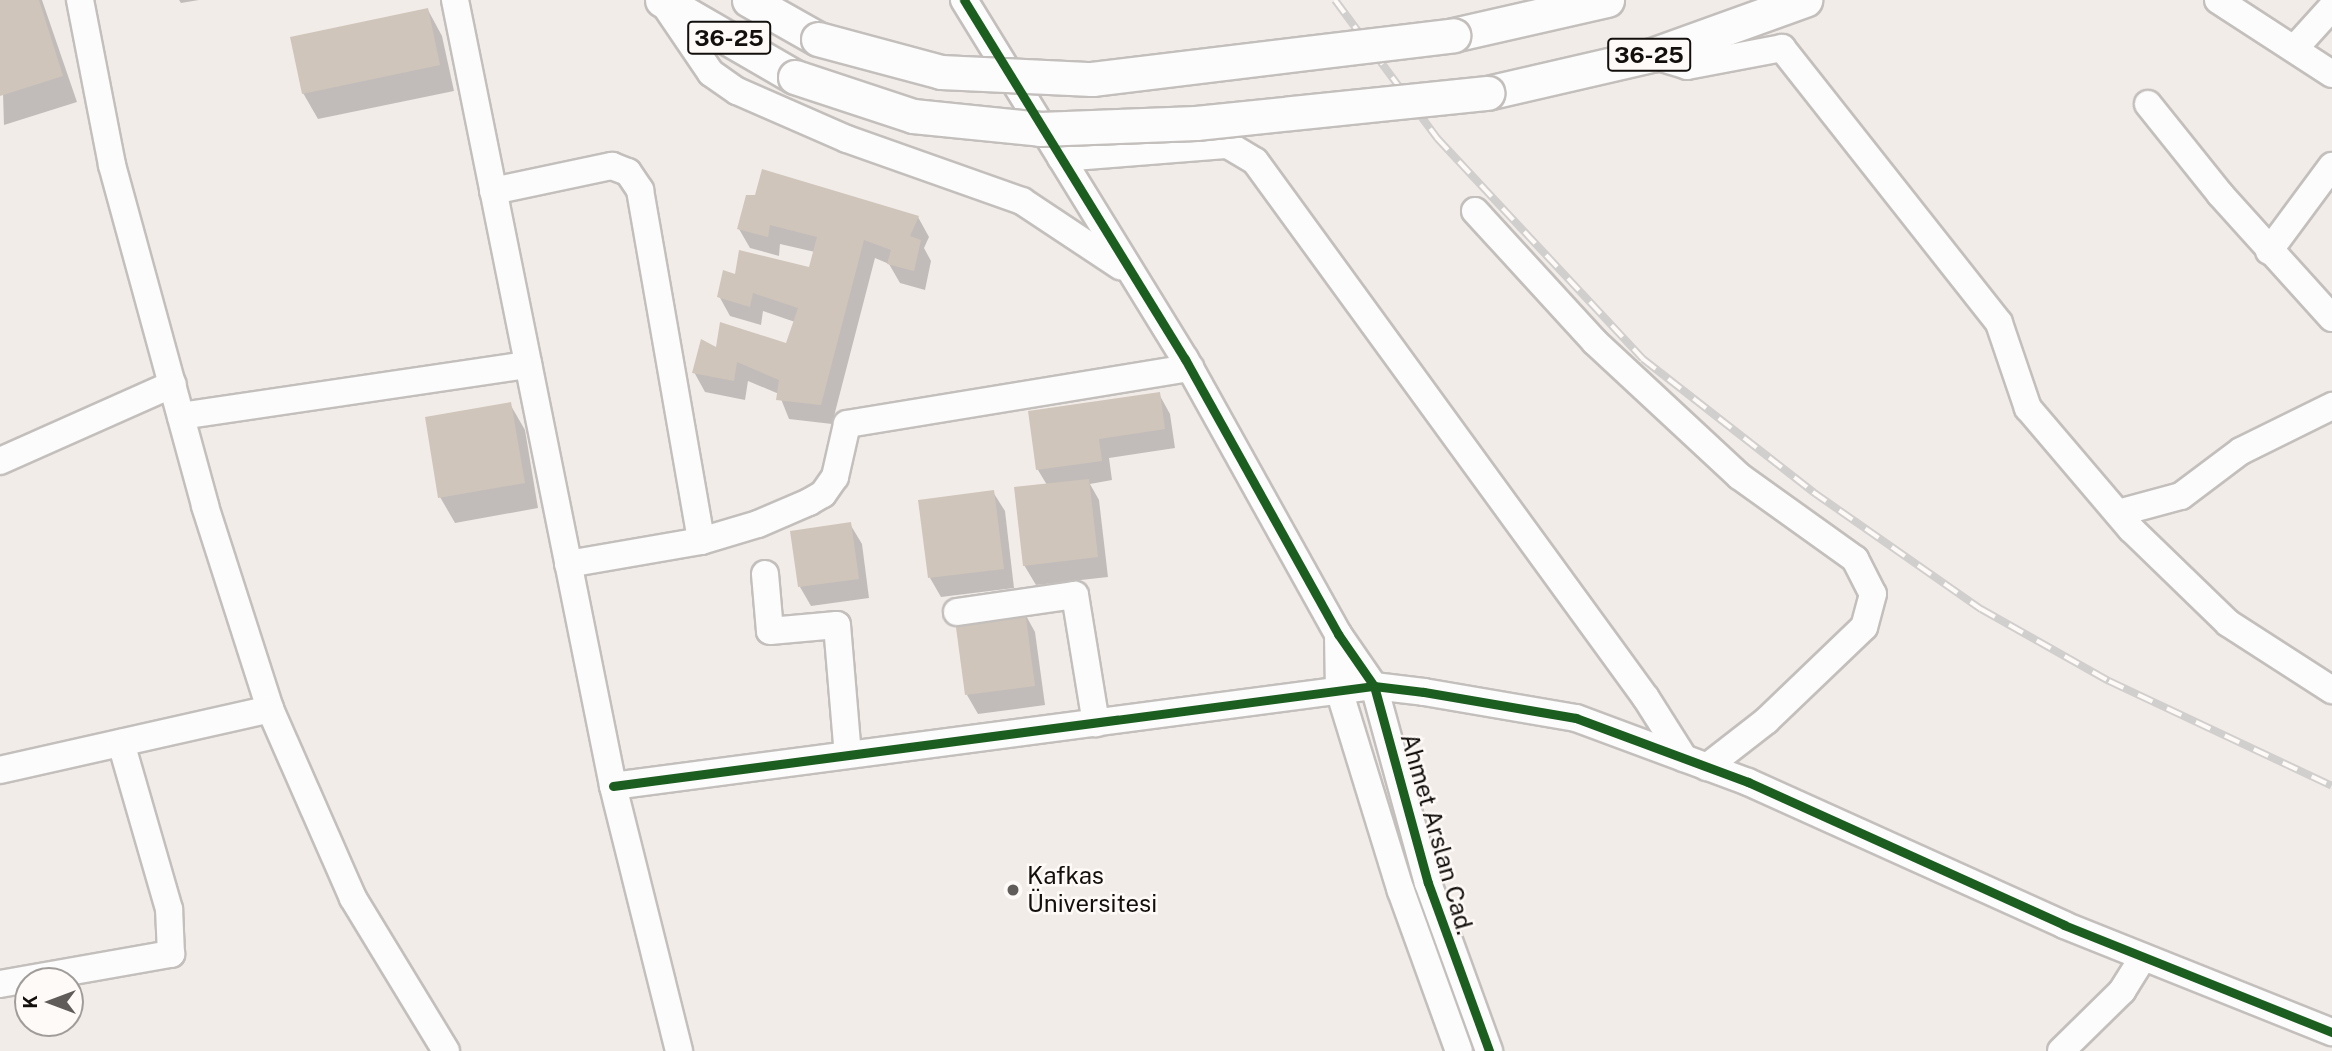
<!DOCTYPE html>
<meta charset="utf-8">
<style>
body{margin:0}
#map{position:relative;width:2332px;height:1051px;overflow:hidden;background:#f2ece9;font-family:"Public Sans",sans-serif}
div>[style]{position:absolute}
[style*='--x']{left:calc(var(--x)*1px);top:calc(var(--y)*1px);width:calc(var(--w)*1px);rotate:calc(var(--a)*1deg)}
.shadow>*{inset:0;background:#0003}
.building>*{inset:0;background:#d0c5ba}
.roads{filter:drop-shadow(2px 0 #c3bfbc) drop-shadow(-2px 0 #c3bfbc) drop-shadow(0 2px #c3bfbc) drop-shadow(0 -2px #c3bfbc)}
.minor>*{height:26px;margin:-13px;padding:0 13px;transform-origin:13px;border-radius:13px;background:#fdfcfc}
.major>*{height:33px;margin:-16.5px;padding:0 16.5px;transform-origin:16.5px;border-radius:16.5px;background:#fdfcfc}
.rail>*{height:8px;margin-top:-4px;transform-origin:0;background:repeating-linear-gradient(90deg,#fefaf7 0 16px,#d1cfce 0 32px);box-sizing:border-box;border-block:2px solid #d1cfce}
.bridges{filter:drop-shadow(2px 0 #c3bfbc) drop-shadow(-2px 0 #c3bfbc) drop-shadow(0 2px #c3bfbc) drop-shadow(0 -2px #c3bfbc)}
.major-bridge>*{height:33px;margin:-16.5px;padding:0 16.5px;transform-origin:16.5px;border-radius:16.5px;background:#fdfcfc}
.cycleway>*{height:9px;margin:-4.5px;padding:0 4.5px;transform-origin:4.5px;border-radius:4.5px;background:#1b5e20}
.dots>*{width:19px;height:19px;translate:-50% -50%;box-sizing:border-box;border:4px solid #fefaf7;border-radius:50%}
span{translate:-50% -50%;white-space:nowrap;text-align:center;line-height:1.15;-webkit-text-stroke:5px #fefaf7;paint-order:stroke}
.shield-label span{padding:2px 5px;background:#fefaf7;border:2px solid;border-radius:5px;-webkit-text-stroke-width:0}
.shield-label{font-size:23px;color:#120f0d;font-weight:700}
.street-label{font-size:24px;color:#120f0d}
.poi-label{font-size:24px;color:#120f0d}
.left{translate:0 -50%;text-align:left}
.north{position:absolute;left:14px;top:967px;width:70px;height:70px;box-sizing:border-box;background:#fefaf7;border:2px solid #a09c99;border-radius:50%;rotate:270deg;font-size:19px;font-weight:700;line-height:28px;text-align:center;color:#120f0d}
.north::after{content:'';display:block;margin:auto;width:24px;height:32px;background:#605c5a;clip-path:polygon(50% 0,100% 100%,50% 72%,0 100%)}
</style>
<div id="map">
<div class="shadow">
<div style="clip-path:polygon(0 0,42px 0,77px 102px,4px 125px)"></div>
<div style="clip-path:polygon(179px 0,199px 0,181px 3px)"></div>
<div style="clip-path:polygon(428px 10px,442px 36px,454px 91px,318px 119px,303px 93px)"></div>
<div style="clip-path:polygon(747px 197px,918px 217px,929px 237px,924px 248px,931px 261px,925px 290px,900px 283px,889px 264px,875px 258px,832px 424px,789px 419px,779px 394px,748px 381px,745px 400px,705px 392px,694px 372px,717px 349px,787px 345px,795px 322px,763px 311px,761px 325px,730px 316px,719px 296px,737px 276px,811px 269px,815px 252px,780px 244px,779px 256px,750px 248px,739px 229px)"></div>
<div style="clip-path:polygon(1159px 394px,1170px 414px,1175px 448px,1109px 458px,1112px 480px,1090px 484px,1099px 500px,1108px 577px,1036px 585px,1024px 565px,1047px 485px,1038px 470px,1030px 413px)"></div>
<div style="clip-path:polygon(510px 404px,525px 430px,538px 508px,455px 523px,440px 497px)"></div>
<div style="clip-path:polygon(993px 492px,1005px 511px,1014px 588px,941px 597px,930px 578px)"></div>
<div style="clip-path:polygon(850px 524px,862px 544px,869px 598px,811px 606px,800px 587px)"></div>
<div style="clip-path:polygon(1024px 612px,1035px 632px,1045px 705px,978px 714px,967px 695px)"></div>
</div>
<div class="building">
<div style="clip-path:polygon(0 0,39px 0,63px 76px,0 96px)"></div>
<div style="clip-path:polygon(428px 8px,440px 65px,302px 94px,290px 37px)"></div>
<div style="clip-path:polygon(762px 169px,919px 216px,910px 236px,921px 240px,914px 271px,887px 264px,891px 250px,864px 240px,821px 405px,776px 400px,779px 380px,737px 362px,734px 381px,692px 373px,701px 339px,716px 347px,720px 322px,786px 343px,798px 308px,753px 293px,750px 307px,717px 297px,723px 270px,735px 274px,739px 250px,809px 267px,817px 237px,770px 225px,768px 237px,737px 229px,746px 195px,755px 195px)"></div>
<div style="clip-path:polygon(1160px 392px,1165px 429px,1099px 439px,1102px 461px,1036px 470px,1028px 411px)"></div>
<div style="clip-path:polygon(511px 402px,525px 483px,438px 498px,425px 417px)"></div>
<div style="clip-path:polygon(1089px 479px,1098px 557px,1023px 566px,1014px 487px)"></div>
<div style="clip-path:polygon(994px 490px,1004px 569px,928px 578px,918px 500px)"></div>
<div style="clip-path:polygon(851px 522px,859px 579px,798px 587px,790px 531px)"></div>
<div style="clip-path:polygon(1025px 611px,1035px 686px,965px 695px,955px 620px)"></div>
</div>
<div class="roads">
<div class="minor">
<div style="--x:80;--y:0;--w:168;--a:79"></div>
<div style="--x:112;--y:165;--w:353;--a:74.7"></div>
<div style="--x:205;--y:506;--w:213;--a:72.2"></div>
<div style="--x:270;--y:709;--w:206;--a:66.3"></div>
<div style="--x:353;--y:898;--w:179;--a:58.7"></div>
<div style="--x:455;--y:0;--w:802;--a:78.63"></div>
<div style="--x:613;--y:786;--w:273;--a:76"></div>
<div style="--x:964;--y:0;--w:422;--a:58.4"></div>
<div style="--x:1185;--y:359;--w:315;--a:60.9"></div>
<div style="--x:1338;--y:634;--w:63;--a:55.3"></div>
<div style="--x:1374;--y:686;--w:204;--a:74.7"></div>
<div style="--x:1428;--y:883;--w:179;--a:70"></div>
<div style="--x:2218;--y:0;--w:136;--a:33"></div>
<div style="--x:662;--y:1;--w:87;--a:55.8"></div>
<div style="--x:711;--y:73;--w:32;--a:35"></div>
<div style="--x:737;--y:91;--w:120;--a:23.6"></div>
<div style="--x:847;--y:139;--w:186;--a:19.5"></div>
<div style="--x:1022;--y:201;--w:118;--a:33.6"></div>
<div style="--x:2295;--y:48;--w:55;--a:-47.9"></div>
<div style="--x:1652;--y:55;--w:37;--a:17"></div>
<div style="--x:1687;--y:66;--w:97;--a:-10.7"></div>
<div style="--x:1782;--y:48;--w:350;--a:51.7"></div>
<div style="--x:1999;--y:323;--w:90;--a:71.2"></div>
<div style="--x:2028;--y:408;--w:159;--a:49.6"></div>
<div style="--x:2131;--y:529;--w:135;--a:44.1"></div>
<div style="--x:2228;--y:623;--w:124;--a:32.8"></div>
<div style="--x:2148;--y:104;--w:115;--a:51.3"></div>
<div style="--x:2220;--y:194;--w:167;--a:47.9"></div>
<div style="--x:1061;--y:158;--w:168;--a:-4.5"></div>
<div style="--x:1228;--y:145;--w:31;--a:31"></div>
<div style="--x:1255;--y:161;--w:664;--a:53.94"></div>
<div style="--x:1646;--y:698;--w:71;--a:57.7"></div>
<div style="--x:493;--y:191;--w:122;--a:-11.9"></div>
<div style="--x:612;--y:166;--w:17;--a:21"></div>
<div style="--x:628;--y:172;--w:22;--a:56"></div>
<div style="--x:640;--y:190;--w:356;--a:80.1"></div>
<div style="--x:1475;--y:211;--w:178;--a:47.5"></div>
<div style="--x:1595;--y:342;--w:197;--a:42.9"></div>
<div style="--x:1739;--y:476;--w:143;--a:35.6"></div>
<div style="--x:1855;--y:559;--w:39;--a:63"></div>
<div style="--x:1873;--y:594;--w:34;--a:105"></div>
<div style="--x:1864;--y:627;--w:136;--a:136.2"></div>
<div style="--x:1766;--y:721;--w:75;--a:142.1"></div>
<div style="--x:2269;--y:251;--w:106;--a:-53.5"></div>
<div style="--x:181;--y:416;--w:351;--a:-8.4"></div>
<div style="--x:0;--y:461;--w:189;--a:-24"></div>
<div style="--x:2118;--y:513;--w:65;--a:-15.1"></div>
<div style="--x:2181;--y:496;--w:75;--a:-36.9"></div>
<div style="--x:2241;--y:451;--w:102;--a:-26.3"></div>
<div style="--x:568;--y:564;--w:135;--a:-9.8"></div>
<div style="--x:701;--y:541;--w:59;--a:-16.6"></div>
<div style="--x:758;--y:524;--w:56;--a:-23.3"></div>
<div style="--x:809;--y:502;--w:16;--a:-30"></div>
<div style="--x:823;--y:494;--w:21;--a:-55"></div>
<div style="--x:835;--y:477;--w:54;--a:-77.2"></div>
<div style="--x:847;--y:424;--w:348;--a:-9.3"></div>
<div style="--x:765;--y:574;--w:57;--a:85"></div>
<div style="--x:770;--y:631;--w:67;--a:-5.1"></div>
<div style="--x:837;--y:625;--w:130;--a:85.2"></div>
<div style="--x:957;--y:612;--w:119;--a:-8.2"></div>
<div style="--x:1075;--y:595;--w:130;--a:80.7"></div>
<div style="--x:1338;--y:634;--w:56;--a:89"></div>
<div style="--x:1339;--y:690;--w:210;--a:72.9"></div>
<div style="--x:1401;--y:891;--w:170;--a:70.1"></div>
<div style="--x:0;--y:770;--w:277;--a:-12.7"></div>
<div style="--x:613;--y:786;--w:768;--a:-7.49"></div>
<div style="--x:1374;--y:686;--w:50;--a:6.8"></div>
<div style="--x:1424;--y:692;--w:154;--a:9.7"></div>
<div style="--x:1576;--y:718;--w:184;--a:20.4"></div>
<div style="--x:1748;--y:782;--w:347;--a:24.3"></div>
<div style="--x:2064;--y:925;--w:289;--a:21.8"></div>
<div style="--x:0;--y:984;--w:174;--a:-10"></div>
<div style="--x:171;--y:954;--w:45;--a:-92.5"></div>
<div style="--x:169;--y:909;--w:173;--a:-106.1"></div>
<div style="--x:2061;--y:1051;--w:86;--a:-44.5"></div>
<div style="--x:2122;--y:991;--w:40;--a:-58"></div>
</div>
<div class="major">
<div style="--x:662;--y:0;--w:154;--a:30.1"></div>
<div style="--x:749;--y:0;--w:79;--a:29.5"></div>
<div style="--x:1453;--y:35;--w:158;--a:-12.8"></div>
<div style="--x:1487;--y:93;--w:169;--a:-13"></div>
<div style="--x:1652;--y:55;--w:163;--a:-19.8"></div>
</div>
</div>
<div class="rail">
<div style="--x:1335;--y:0;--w:172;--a:53.5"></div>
<div style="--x:1437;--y:138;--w:302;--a:47"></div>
<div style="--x:1643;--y:359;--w:216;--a:38"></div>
<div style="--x:1813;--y:492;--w:205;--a:34.9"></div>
<div style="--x:1981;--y:609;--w:147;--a:29.4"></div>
<div style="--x:2109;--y:681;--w:246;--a:25.2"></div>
</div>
<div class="bridges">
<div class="major-bridge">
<div style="--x:818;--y:39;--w:127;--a:15"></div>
<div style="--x:941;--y:72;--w:151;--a:2.7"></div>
<div style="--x:1092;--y:79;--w:364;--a:-6.9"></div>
<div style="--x:795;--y:77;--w:124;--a:18.3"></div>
<div style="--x:913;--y:116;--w:128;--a:5.8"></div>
<div style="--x:1040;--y:129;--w:156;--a:-2.2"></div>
<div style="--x:1196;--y:123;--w:293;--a:-5.9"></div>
</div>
</div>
<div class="cycleway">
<div style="--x:964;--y:0;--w:422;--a:58.4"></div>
<div style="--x:1185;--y:359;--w:315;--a:60.9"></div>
<div style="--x:1338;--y:634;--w:63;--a:55.3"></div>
<div style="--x:1374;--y:686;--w:204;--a:74.7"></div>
<div style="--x:1428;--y:883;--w:179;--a:70"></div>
<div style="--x:613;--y:786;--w:768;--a:-7.49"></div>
<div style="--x:1374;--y:686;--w:50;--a:6.8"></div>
<div style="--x:1424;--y:692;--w:154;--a:9.7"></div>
<div style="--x:1576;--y:718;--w:184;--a:20.4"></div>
<div style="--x:1748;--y:782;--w:347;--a:24.3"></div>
<div style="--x:2064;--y:925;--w:289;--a:21.8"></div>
</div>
<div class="dots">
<div style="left:1013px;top:890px;background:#605c5a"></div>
</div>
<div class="shield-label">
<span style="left:729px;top:38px">36-25</span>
<span style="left:1649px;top:55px">36-25</span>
</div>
<div class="street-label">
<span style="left:1437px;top:834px;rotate:74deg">Ahmet Arslan Cad.</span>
</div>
<div class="poi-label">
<span class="left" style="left:1027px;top:890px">Kafkas<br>Üniversitesi</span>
</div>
<div class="north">K</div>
</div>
